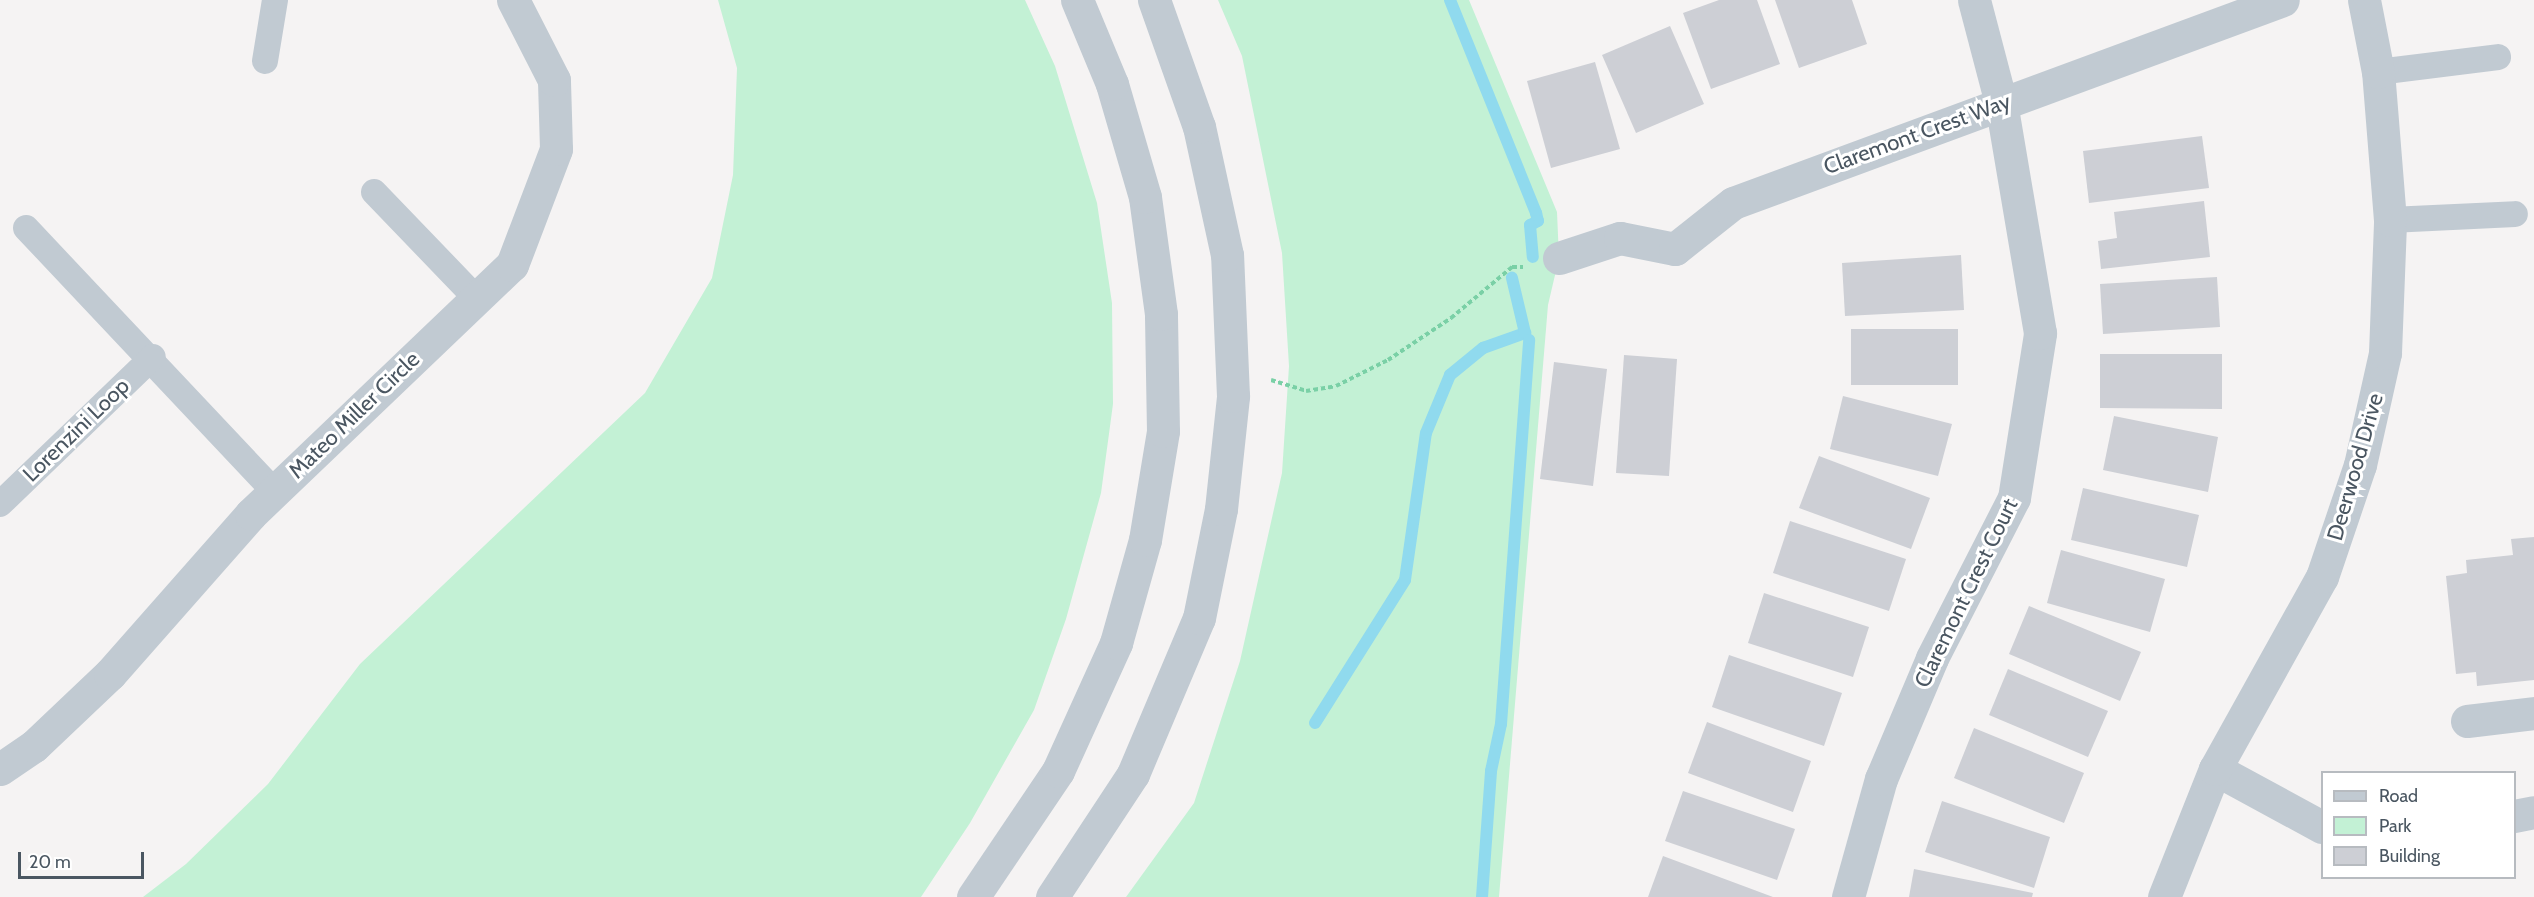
<!DOCTYPE html>
<style>
body{margin:0}
#map{position:relative;width:2534px;height:897px;overflow:hidden;background:#f5f3f3;font-family:Cabin,sans-serif}
div>[style]{position:absolute}
[style*='--x']{left:calc(var(--x)*1px);top:calc(var(--y)*1px);width:calc(var(--w)*1px);rotate:calc(var(--a)*1deg)}
.green>*{inset:0;background:#c3f1d5}
.stream>*{height:12px;margin:-6px;padding:0 6px;transform-origin:6px;border-radius:6px;background:#90daee}
.building>*{inset:0;background:#cdcfd5}
.path>*{height:4px;margin-top:-2px;transform-origin:0;background:repeating-linear-gradient(90deg,#7ad0a6 0 4.5px,transparent 0 7.5px)}
.service>*{height:26px;margin:-13px;padding:0 13px;transform-origin:13px;border-radius:13px;background:#c1cad2}
.minor>*{height:33px;margin:-16.5px;padding:0 16.5px;transform-origin:16.5px;border-radius:16.5px;background:#c1cad2}
.tertiary>*{height:33px;margin:-16.5px;padding:0 16.5px;transform-origin:16.5px;border-radius:16.5px;background:#c1cad2}
span{translate:-50% -50%;white-space:nowrap;text-align:center;line-height:1.15;-webkit-text-stroke:6px #fff;paint-order:stroke}
.street-label{font-size:22px;color:#4a5661}
.legend{position:absolute;left:2321px;top:771px;width:195px;height:108px;box-sizing:border-box;background:#fff;border:2px solid #b7bbc0;margin:0;padding:8px 10px;list-style:none;font-size:18px;color:#4a5661}
.legend li{display:flex;align-items:center;gap:12px;height:30px}
.legend b{width:30px;border:2px solid #b7bbc0}
.scale{position:absolute;left:18px;top:852px;width:126px;height:27px;box-sizing:border-box;border:3px solid #4a5661;border-top:0;padding-left:8px;font-size:18px;line-height:21px;white-space:nowrap;color:#4a5661;-webkit-text-stroke:4px #fff;paint-order:stroke}
</style>
<div id="map">
<div class="green">
<div style="clip-path:polygon(718px 0,1025px 0,1055px 66px,1097px 203px,1112px 303px,1113px 404px,1101px 493px,1066px 619px,1034px 710px,970px 823px,921px 897px,143px 897px,186px 864px,268px 784px,360px 664px,645px 393px,712px 278px,733px 175px,737px 68px)"></div>
<div style="clip-path:polygon(1218px 0,1469px 0,1557px 212px,1559px 258px,1548px 305px,1499px 897px,1126px 897px,1194px 803px,1240px 661px,1282px 473px,1289px 366px,1282px 253px,1242px 56px)"></div>
</div>
<div class="stream">
<div style="--x:1450;--y:0;--w:230;--a:68"></div>
<div style="--x:1536;--y:213;--w:8;--a:76"></div>
<div style="--x:1538;--y:221;--w:9;--a:153"></div>
<div style="--x:1530;--y:225;--w:32;--a:85"></div>
<div style="--x:1315;--y:723;--w:169;--a:-57.8"></div>
<div style="--x:1405;--y:580;--w:148;--a:-81.9"></div>
<div style="--x:1426;--y:433;--w:63;--a:-67.5"></div>
<div style="--x:1450;--y:375;--w:43;--a:-39.3"></div>
<div style="--x:1483;--y:348;--w:45;--a:-19.7"></div>
<div style="--x:1525;--y:333;--w:57;--a:-103.3"></div>
<div style="--x:1482;--y:897;--w:126;--a:-85.9"></div>
<div style="--x:1491;--y:771;--w:48;--a:-78"></div>
<div style="--x:1501;--y:724;--w:385;--a:-85.8"></div>
</div>
<div class="building">
<div style="clip-path:polygon(1719px 0,1757px 0,1780px 64px,1711px 89px,1683px 13px)"></div>
<div style="clip-path:polygon(1775px 0,1852px 0,1867px 44px,1799px 68px)"></div>
<div style="clip-path:polygon(1670px 26px,1704px 104px,1636px 133px,1602px 55px)"></div>
<div style="clip-path:polygon(1595px 62px,1620px 149px,1551px 168px,1527px 81px)"></div>
<div style="clip-path:polygon(2202px 136px,2209px 188px,2089px 203px,2083px 151px)"></div>
<div style="clip-path:polygon(2204px 201px,2210px 257px,2101px 269px,2098px 241px,2117px 238px,2114px 212px)"></div>
<div style="clip-path:polygon(1961px 255px,1964px 310px,1845px 316px,1842px 263px)"></div>
<div style="clip-path:polygon(2217px 277px,2220px 327px,2103px 334px,2100px 284px)"></div>
<div style="clip-path:polygon(1851px 329px,1958px 329px,1958px 385px,1851px 385px)"></div>
<div style="clip-path:polygon(2100px 354px,2222px 354px,2222px 409px,2100px 408px)"></div>
<div style="clip-path:polygon(1624px 355px,1677px 359px,1669px 476px,1616px 473px)"></div>
<div style="clip-path:polygon(1554px 362px,1607px 369px,1593px 486px,1540px 479px)"></div>
<div style="clip-path:polygon(1843px 396px,1952px 424px,1938px 476px,1830px 449px)"></div>
<div style="clip-path:polygon(2114px 416px,2218px 437px,2208px 492px,2103px 470px)"></div>
<div style="clip-path:polygon(1819px 456px,1930px 498px,1911px 549px,1799px 508px)"></div>
<div style="clip-path:polygon(2083px 488px,2199px 515px,2187px 567px,2071px 540px)"></div>
<div style="clip-path:polygon(1790px 521px,1906px 559px,1889px 611px,1773px 573px)"></div>
<div style="clip-path:polygon(2534px 537px,2534px 680px,2477px 686px,2476px 672px,2456px 674px,2446px 576px,2467px 573px,2466px 560px,2513px 555px,2511px 539px)"></div>
<div style="clip-path:polygon(2061px 550px,2165px 579px,2150px 632px,2047px 603px)"></div>
<div style="clip-path:polygon(1764px 593px,1869px 627px,1853px 677px,1748px 643px)"></div>
<div style="clip-path:polygon(2029px 606px,2141px 652px,2120px 701px,2009px 654px)"></div>
<div style="clip-path:polygon(1729px 655px,1842px 693px,1824px 746px,1712px 707px)"></div>
<div style="clip-path:polygon(2008px 669px,2108px 711px,2088px 757px,1989px 715px)"></div>
<div style="clip-path:polygon(1707px 722px,1811px 761px,1793px 812px,1688px 773px)"></div>
<div style="clip-path:polygon(1974px 728px,2084px 773px,2064px 823px,1954px 778px)"></div>
<div style="clip-path:polygon(1683px 791px,1795px 829px,1777px 880px,1665px 841px)"></div>
<div style="clip-path:polygon(1942px 801px,2050px 837px,2034px 888px,1925px 852px)"></div>
<div style="clip-path:polygon(1663px 856px,1773px 897px,1648px 897px)"></div>
<div style="clip-path:polygon(1914px 869px,2033px 893px,2032px 897px,1909px 897px)"></div>
</div>
<div class="path">
<div style="--x:1271;--y:380;--w:37;--a:17"></div>
<div style="--x:1306;--y:391;--w:30;--a:-9"></div>
<div style="--x:1336;--y:386;--w:58;--a:-26.6"></div>
<div style="--x:1388;--y:360;--w:76;--a:-33.7"></div>
<div style="--x:1451;--y:318;--w:80;--a:-39.9"></div>
<div style="--x:1512;--y:267;--w:11;--a:0"></div>
</div>
<div class="service">
<div style="--x:265;--y:61;--w:62;--a:-80.7"></div>
<div style="--x:2378;--y:72;--w:121;--a:-7.1"></div>
<div style="--x:374;--y:192;--w:147;--a:46.1"></div>
<div style="--x:2390;--y:220;--w:125;--a:-2.7"></div>
<div style="--x:26;--y:228;--w:361;--a:46.7"></div>
<div style="--x:0;--y:504;--w:212;--a:-43.9"></div>
</div>
<div class="minor">
<div style="--x:1559;--y:258;--w:64;--a:-18.2"></div>
<div style="--x:1620;--y:238;--w:56;--a:11.3"></div>
<div style="--x:1675;--y:249;--w:74;--a:-38.4"></div>
<div style="--x:1733;--y:203;--w:586;--a:-20.26"></div>
<div style="--x:2467;--y:721;--w:67;--a:-6.8"></div>
<div style="--x:0;--y:769;--w:41;--a:-34.1"></div>
<div style="--x:34;--y:746;--w:105;--a:-43.5"></div>
<div style="--x:110;--y:674;--w:213;--a:-48.6"></div>
<div style="--x:251;--y:514;--w:361;--a:-43.7"></div>
<div style="--x:512;--y:265;--w:124;--a:-69.2"></div>
<div style="--x:556;--y:149;--w:69;--a:-91.7"></div>
<div style="--x:554;--y:80;--w:90;--a:-117.1"></div>
<div style="--x:2215;--y:769;--w:122;--a:28.5"></div>
<div style="--x:2514;--y:816;--w:20;--a:-11"></div>
<div style="--x:1848;--y:897;--w:123;--a:-74.4"></div>
<div style="--x:1881;--y:779;--w:131;--a:-67.1"></div>
<div style="--x:1932;--y:658;--w:180;--a:-62.9"></div>
<div style="--x:2014;--y:498;--w:167;--a:-81"></div>
<div style="--x:2040;--y:333;--w:233;--a:-99.6"></div>
<div style="--x:2001;--y:103;--w:106;--a:-104.7"></div>
</div>
<div class="tertiary">
<div style="--x:973;--y:897;--w:152;--a:-56"></div>
<div style="--x:1058;--y:771;--w:141;--a:-65.6"></div>
<div style="--x:1116;--y:643;--w:107;--a:-74.3"></div>
<div style="--x:1145;--y:540;--w:110;--a:-80.6"></div>
<div style="--x:1163;--y:431;--w:117;--a:-91"></div>
<div style="--x:1161;--y:314;--w:118;--a:-97.8"></div>
<div style="--x:1145;--y:197;--w:118;--a:-106.3"></div>
<div style="--x:1112;--y:84;--w:91;--a:-112.6"></div>
<div style="--x:1052;--y:897;--w:147;--a:-56.6"></div>
<div style="--x:1133;--y:774;--w:169;--a:-67.1"></div>
<div style="--x:1199;--y:618;--w:111;--a:-78.6"></div>
<div style="--x:1221;--y:509;--w:114;--a:-83.9"></div>
<div style="--x:1233;--y:396;--w:141;--a:-92.4"></div>
<div style="--x:1227;--y:255;--w:131;--a:-102.3"></div>
<div style="--x:1199;--y:127;--w:135;--a:-109.5"></div>
<div style="--x:2164;--y:897;--w:138;--a:-68.3"></div>
<div style="--x:2215;--y:769;--w:220;--a:-60.9"></div>
<div style="--x:2322;--y:577;--w:118;--a:-71.3"></div>
<div style="--x:2360;--y:465;--w:115;--a:-77.4"></div>
<div style="--x:2385;--y:353;--w:133;--a:-87.8"></div>
<div style="--x:2390;--y:220;--w:148;--a:-94.6"></div>
<div style="--x:2378;--y:72;--w:73;--a:-101"></div>
</div>
<div class="street-label">
<span style="left:1917px;top:134px;rotate:-20deg">Claremont Crest Way</span>
<span style="left:354px;top:415px;rotate:-44deg">Mateo Miller Circle</span>
<span style="left:76px;top:430px;rotate:-44deg">Lorenzini Loop</span>
<span style="left:2355px;top:467px;rotate:-74deg">Deerwood Drive</span>
<span style="left:1966px;top:593px;rotate:-64deg">Claremont Crest Court</span>
</div>
<ul class="legend">
<li><b style="height:8px;background:#c1cad2"></b>Road</li>
<li><b style="height:16px;background:#c3f1d5"></b>Park</li>
<li><b style="height:16px;background:#cdcfd5"></b>Building</li>
</ul>
<div class="scale">20 m</div>
</div>
